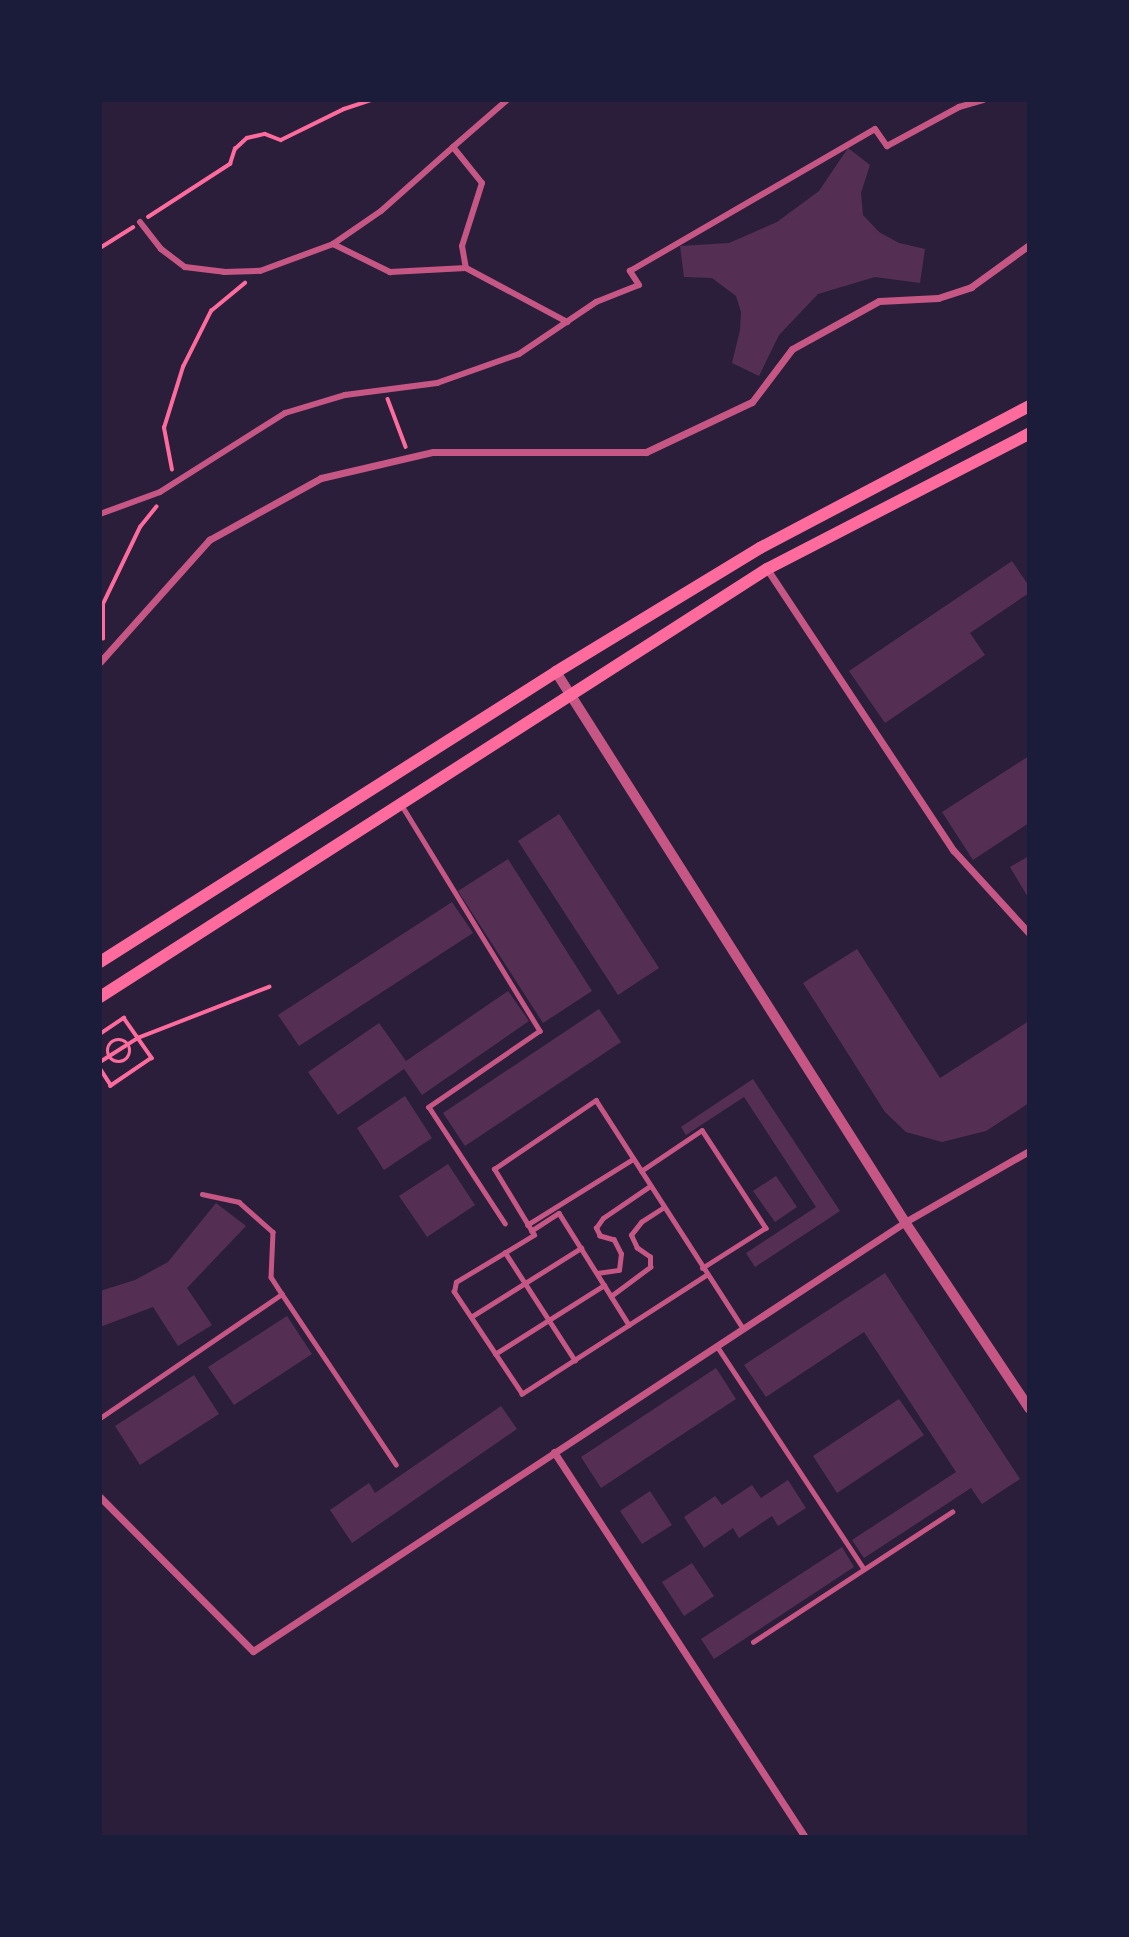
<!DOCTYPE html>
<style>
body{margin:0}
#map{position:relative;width:1129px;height:1937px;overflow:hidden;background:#1b1b3a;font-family:"Asap Condensed",sans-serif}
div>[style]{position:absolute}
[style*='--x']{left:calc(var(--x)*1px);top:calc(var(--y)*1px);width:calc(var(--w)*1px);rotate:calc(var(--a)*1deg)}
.green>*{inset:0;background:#2a1e3b}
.building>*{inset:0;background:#542f53}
.path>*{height:3.5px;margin:-1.75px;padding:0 1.75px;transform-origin:1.75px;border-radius:1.75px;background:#ff6b9d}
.path>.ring{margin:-1.75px;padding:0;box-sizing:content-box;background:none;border:3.5px solid #ff6b9d;border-radius:50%}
.service>*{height:4.5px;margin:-2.25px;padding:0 2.25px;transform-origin:2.25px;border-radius:2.25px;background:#c65784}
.pedestrian>*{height:6px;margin:-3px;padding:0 3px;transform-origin:3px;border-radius:3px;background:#c65784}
.minor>*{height:7px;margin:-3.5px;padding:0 3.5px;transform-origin:3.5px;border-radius:3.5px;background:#c65784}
.tertiary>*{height:10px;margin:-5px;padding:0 5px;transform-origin:5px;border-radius:5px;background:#c65784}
.secondary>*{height:12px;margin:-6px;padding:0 6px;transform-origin:6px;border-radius:6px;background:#ff6b9d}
span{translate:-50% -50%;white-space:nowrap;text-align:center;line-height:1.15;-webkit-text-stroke:6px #1b1b3a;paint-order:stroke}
.frame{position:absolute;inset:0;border:102px solid #1b1b3a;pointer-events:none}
</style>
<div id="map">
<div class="green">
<div style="clip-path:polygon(100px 100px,1029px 100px,1029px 1837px,100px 1837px)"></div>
</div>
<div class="building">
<div style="clip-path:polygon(848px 148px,870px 165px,861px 193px,863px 215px,879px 232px,899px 243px,925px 249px,920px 283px,875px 277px,818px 294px,779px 335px,759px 376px,732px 363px,740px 330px,741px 312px,736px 296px,712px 278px,684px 277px,680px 246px,729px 243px,777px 222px,819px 191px)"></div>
<div style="clip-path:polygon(1012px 561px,1029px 586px,1029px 593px,970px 633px,985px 655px,885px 723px,849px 671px)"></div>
<div style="clip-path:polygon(1029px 756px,1029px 823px,973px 860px,942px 812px)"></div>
<div style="clip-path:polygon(559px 814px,659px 968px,618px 995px,518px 841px)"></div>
<div style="clip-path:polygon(1029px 856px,1029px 899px,1010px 867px)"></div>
<div style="clip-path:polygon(508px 859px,592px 991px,543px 1023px,458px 891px)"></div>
<div style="clip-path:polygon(452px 902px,473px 933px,299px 1046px,278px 1015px)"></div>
<div style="clip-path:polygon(857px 949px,940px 1078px,1029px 1021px,1029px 1103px,986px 1131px,942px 1142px,906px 1132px,885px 1112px,803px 983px)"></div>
<div style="clip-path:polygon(508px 991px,529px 1021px,422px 1095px,404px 1069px,338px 1115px,308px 1072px,379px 1023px,406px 1061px)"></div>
<div style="clip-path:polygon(599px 1009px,621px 1042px,465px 1146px,443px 1113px)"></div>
<div style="clip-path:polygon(753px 1079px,840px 1211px,755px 1267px,746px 1253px,816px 1207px,744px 1097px,686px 1135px,681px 1127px)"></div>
<div style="clip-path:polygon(405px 1096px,432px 1138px,384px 1170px,357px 1128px)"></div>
<div style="clip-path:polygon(448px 1164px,475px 1205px,427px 1237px,399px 1196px)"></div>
<div style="clip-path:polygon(776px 1176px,797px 1207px,775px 1222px,753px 1191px)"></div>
<div style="clip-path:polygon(216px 1203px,246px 1226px,187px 1288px,212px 1325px,178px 1346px,153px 1307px,100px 1327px,100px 1291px,135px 1280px,168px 1262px)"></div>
<div style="clip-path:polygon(885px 1273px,1020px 1479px,982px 1504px,971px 1488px,864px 1558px,852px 1540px,956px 1472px,864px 1332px,766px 1397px,744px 1365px)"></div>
<div style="clip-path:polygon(287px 1316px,312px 1354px,234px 1405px,208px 1367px)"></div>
<div style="clip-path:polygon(716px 1368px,736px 1399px,601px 1488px,581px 1457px)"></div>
<div style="clip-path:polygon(194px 1375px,219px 1414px,140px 1465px,115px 1426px)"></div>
<div style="clip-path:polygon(899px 1399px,924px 1435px,837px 1493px,813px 1456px)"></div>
<div style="clip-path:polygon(501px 1406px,517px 1429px,352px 1543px,330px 1510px,369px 1483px,375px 1493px)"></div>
<div style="clip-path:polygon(788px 1480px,806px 1508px,778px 1526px,772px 1516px,739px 1538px,733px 1528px,704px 1548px,684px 1517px,715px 1496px,722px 1505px,752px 1485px,761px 1498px)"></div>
<div style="clip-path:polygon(650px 1491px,672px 1525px,642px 1544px,620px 1511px)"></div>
<div style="clip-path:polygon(842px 1547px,854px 1567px,714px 1659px,701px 1639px)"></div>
<div style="clip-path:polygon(692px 1563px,714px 1596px,684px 1616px,662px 1582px)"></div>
</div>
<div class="path">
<div style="--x:148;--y:217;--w:98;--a:-32.9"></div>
<div style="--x:230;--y:164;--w:16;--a:-72"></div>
<div style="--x:235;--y:149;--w:16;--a:-43"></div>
<div style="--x:247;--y:138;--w:18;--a:-13"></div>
<div style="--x:265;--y:134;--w:17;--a:21"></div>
<div style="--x:281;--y:140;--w:70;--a:-26.2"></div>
<div style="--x:344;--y:109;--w:28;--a:-18"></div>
<div style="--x:100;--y:248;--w:39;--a:-32"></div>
<div style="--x:388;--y:399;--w:51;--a:69.4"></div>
<div style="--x:172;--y:470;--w:43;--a:-100.8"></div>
<div style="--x:164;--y:428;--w:64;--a:-72.7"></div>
<div style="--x:183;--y:367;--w:63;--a:-63.4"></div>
<div style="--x:211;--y:311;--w:44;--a:-39.5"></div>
<div style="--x:103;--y:639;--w:35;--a:-90"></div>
<div style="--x:103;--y:604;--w:85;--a:-64.3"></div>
<div style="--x:140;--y:527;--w:26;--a:-51"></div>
<div style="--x:100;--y:1034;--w:29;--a:-34"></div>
<div style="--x:124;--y:1018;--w:49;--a:55"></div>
<div style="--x:152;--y:1058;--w:50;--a:145.7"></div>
<div style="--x:111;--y:1086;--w:20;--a:-123"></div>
<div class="ring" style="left:108px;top:1040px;width:18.5px;height:18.5px"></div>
<div style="--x:100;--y:1062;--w:45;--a:-32.3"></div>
<div style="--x:138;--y:1038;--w:141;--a:-21.3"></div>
</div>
<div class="service">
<div style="--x:401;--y:804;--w:266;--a:58.5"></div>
<div style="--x:540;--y:1031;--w:135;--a:145.6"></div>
<div style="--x:429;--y:1107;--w:139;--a:56.8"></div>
<div style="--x:641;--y:1171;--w:73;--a:-33.9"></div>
<div style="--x:702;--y:1130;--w:117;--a:56.9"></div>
<div style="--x:766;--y:1228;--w:75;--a:147.6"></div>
<div style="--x:202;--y:1194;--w:38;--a:12"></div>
<div style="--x:239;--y:1202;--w:45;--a:41.4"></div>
<div style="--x:273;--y:1232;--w:45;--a:92.5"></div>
<div style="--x:271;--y:1277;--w:20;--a:57"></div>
<div style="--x:527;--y:1225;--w:125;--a:-31.9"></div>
<div style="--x:531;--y:1231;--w:33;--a:-33"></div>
<div style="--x:559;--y:1213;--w:98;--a:57.9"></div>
<div style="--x:611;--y:1296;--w:49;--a:-36.6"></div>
<div style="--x:650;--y:1267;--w:10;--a:-90"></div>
<div style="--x:650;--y:1257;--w:16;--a:-145"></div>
<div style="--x:637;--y:1248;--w:14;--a:-115"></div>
<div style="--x:631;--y:1235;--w:16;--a:-52"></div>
<div style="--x:641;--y:1222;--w:27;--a:-33"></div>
<div style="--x:505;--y:1252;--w:129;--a:57.1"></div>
<div style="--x:597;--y:1273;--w:22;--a:-8"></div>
<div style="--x:619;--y:1270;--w:16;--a:-83"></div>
<div style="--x:621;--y:1254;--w:16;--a:-117"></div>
<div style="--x:614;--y:1240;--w:15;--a:-164"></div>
<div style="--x:600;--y:1236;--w:9;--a:-117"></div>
<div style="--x:596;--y:1228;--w:12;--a:-55"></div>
<div style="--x:603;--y:1218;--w:57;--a:-34.2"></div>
<div style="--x:707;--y:1275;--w:220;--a:147.2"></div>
<div style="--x:522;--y:1394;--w:123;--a:-123.7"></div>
<div style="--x:454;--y:1292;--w:10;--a:-79"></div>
<div style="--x:456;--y:1282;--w:91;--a:-31.1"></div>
<div style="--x:534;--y:1235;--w:77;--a:-121.2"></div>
<div style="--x:494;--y:1169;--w:123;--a:-34.1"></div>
<div style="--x:596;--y:1100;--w:271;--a:57.2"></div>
<div style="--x:611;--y:1296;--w:34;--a:58"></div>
<div style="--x:471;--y:1317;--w:130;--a:-32.1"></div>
<div style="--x:717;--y:1346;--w:267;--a:56.6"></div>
<div style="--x:495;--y:1354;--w:129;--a:-32.3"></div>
<div style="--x:100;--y:1418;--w:220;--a:-34.3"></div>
<div style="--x:282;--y:1294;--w:205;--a:56.2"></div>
<div style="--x:753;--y:1642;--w:238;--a:-33.2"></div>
</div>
<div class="pedestrian">
<div style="--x:453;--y:147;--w:72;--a:-41"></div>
<div style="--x:140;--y:222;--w:34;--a:52"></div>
<div style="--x:161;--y:249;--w:30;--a:37"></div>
<div style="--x:185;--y:267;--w:39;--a:7"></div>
<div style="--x:224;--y:272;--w:36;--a:-2"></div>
<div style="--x:260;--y:271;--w:78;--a:-20.3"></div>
<div style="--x:333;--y:244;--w:64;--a:26.2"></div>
<div style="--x:390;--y:272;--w:76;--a:-3"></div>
<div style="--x:333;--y:244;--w:58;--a:-34.5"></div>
<div style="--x:381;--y:211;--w:96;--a:-41.6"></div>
<div style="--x:453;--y:147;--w:46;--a:51.1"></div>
<div style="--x:482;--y:183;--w:66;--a:107.6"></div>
<div style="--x:462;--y:246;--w:22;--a:80"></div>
<div style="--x:466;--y:268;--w:115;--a:28.1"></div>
<div style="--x:100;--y:514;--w:64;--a:-20.1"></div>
<div style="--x:160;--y:492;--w:148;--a:-32.3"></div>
<div style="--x:285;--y:413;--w:63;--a:-16.7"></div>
<div style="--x:345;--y:395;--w:93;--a:-7.4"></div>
<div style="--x:437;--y:383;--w:87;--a:-19.5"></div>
<div style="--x:519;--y:354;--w:93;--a:-34"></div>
<div style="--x:596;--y:302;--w:46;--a:-21.6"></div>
<div style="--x:639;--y:285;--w:17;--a:-123"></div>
<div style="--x:630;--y:271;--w:283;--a:-30.1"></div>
<div style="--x:875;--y:129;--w:21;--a:55"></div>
<div style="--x:887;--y:146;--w:82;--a:-28.4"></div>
<div style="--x:959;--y:107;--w:25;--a:-16"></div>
</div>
<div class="minor">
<div style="--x:767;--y:569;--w:338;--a:56.5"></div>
<div style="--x:954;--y:851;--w:111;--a:47.6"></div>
<div style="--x:100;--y:662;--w:164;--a:-48.2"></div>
<div style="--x:209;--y:540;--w:128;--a:-29"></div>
<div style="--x:321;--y:478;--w:115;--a:-13.1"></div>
<div style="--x:433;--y:452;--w:213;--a:0"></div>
<div style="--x:646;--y:452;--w:117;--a:-25.3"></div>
<div style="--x:752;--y:402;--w:66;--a:-53"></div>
<div style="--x:792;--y:349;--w:99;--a:-28.9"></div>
<div style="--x:879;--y:301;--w:59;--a:-2.9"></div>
<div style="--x:938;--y:298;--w:35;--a:-18"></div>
<div style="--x:971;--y:287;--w:72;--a:-35.9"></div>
<div style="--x:554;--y:1452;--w:460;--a:56.9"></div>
<div style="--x:100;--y:1497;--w:217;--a:45.2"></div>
<div style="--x:253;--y:1651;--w:780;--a:-33.34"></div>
<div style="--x:905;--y:1222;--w:143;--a:-29.8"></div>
</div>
<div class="tertiary">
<div style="--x:556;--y:672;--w:651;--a:57.6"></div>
<div style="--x:905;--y:1222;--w:224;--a:56.3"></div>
</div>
<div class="secondary">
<div style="--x:100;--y:962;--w:540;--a:-32.45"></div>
<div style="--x:556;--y:672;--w:239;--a:-31.3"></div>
<div style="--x:760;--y:548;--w:304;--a:-27.8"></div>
<div style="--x:100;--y:997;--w:793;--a:-32.69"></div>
<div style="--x:767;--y:569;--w:295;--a:-27.3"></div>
</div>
<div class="frame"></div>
</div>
